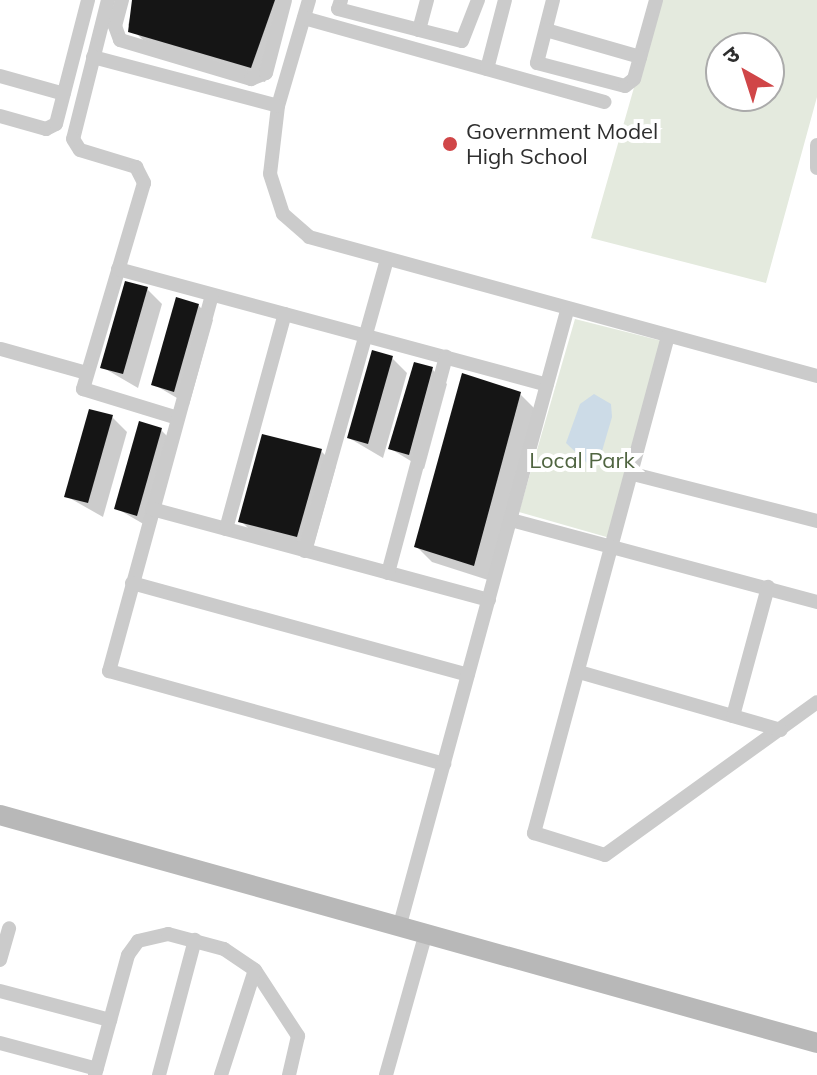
<!DOCTYPE html>
<meta charset="utf-8">
<style>
body{margin:0}
#map{position:relative;width:817px;height:1075px;overflow:hidden;background:#fff;font-family:Mulish,"Noto Sans Devanagari",sans-serif}
div>[style]{position:absolute}
[style*='--x']{left:calc(var(--x)*1px);top:calc(var(--y)*1px);width:calc(var(--w)*1px);rotate:calc(var(--a)*1deg)}
.green>*{inset:0;background:#e4eade}
.water>*{inset:0;background:#ccdbe7}
.shadow>*{inset:0;background:#0003}
.building>*{inset:0;background:#151515}
.street>*{height:14px;margin:-7px;padding:0 7px;transform-origin:7px;border-radius:7px;background:#cbcbcb}
.secondary>*{height:20px;margin:-10px;padding:0 10px;transform-origin:10px;border-radius:10px;background:#b8b8b8}
.dots>*{width:22px;height:22px;translate:-50% -50%;box-sizing:border-box;border:4px solid #fff;border-radius:50%}
span{translate:-50% -50%;white-space:nowrap;text-align:center;line-height:1.15;-webkit-text-stroke:8px #fff;paint-order:stroke}
.poi-label{font-size:22px;color:#2e2e2e}
.left{translate:0 -50%;text-align:left}
.park-label{font-size:22px;color:#506541}
.north{position:absolute;left:705px;top:32px;width:80px;height:80px;box-sizing:border-box;background:#fff;border:2px solid #ababab;border-radius:50%;rotate:321deg;font-size:22px;font-weight:700;line-height:32px;text-align:center;color:#2e2e2e}
.north::after{content:'';display:block;margin:auto;width:28px;height:36px;background:#d04648;clip-path:polygon(50% 0,100% 100%,50% 72%,0 100%)}
</style>
<div id="map">
<div class="green">
<div style="clip-path:polygon(evenodd,659px 0,817px 0,817px 97px,766px 283px,591px 238px,659px 0,721px 48px,769px 48px,769px 96px,721px 96px,721px 48px)"></div>
<div style="clip-path:polygon(575px 319px,662px 341px,610px 538px,519px 512px)"></div>
</div>
<div class="water">
<div style="clip-path:polygon(594px 394px,611px 404px,612px 417px,600px 458px,587px 463px,566px 443px,580px 404px)"></div>
</div>
<div class="shadow">
<div style="clip-path:polygon(135px 0,290px 0,265px 82px,143px 40px,128px 25px)"></div>
<div style="clip-path:polygon(147px 289px,162px 304px,138px 388px,102px 367px)"></div>
<div style="clip-path:polygon(198px 305px,213px 320px,189px 405px,153px 384px)"></div>
<div style="clip-path:polygon(392px 358px,407px 373px,383px 458px,349px 438px)"></div>
<div style="clip-path:polygon(432px 369px,447px 384px,424px 469px,391px 449px)"></div>
<div style="clip-path:polygon(520px 394px,535px 409px,488px 580px,432px 562px,417px 547px)"></div>
<div style="clip-path:polygon(112px 417px,127px 432px,103px 517px,66px 496px)"></div>
<div style="clip-path:polygon(161px 430px,176px 445px,152px 529px,116px 508px)"></div>
<div style="clip-path:polygon(321px 451px,336px 466px,312px 551px,256px 536px,241px 521px)"></div>
</div>
<div class="building">
<div style="clip-path:polygon(132px 0,275px 0,251px 68px,128px 32px)"></div>
<div style="clip-path:polygon(125px 281px,148px 287px,123px 374px,100px 368px)"></div>
<div style="clip-path:polygon(176px 297px,199px 304px,174px 392px,151px 385px)"></div>
<div style="clip-path:polygon(372px 350px,393px 356px,368px 444px,347px 438px)"></div>
<div style="clip-path:polygon(414px 362px,433px 367px,409px 455px,388px 449px)"></div>
<div style="clip-path:polygon(462px 373px,521px 392px,474px 566px,414px 547px)"></div>
<div style="clip-path:polygon(89px 409px,113px 415px,88px 503px,64px 497px)"></div>
<div style="clip-path:polygon(139px 421px,162px 428px,137px 516px,114px 509px)"></div>
<div style="clip-path:polygon(262px 434px,322px 449px,297px 537px,238px 522px)"></div>
</div>
<div class="street">
<div style="--x:108;--y:0;--w:143;--a:104.1"></div>
<div style="--x:73;--y:139;--w:13;--a:58"></div>
<div style="--x:80;--y:150;--w:59;--a:16.9"></div>
<div style="--x:136;--y:167;--w:18;--a:63"></div>
<div style="--x:144;--y:183;--w:215;--a:106.5"></div>
<div style="--x:83;--y:389;--w:99;--a:17"></div>
<div style="--x:122;--y:0;--w:27;--a:105"></div>
<div style="--x:115;--y:26;--w:15;--a:70"></div>
<div style="--x:120;--y:40;--w:137;--a:16.6"></div>
<div style="--x:251;--y:79;--w:16;--a:-22"></div>
<div style="--x:266;--y:73;--w:75;--a:-75.4"></div>
<div style="--x:309;--y:0;--w:110;--a:106.3"></div>
<div style="--x:278;--y:106;--w:68;--a:96.7"></div>
<div style="--x:270;--y:174;--w:42;--a:72"></div>
<div style="--x:283;--y:214;--w:35;--a:41"></div>
<div style="--x:309;--y:237;--w:527;--a:15.3"></div>
<div style="--x:341;--y:0;--w:9;--a:108"></div>
<div style="--x:338;--y:9;--w:84;--a:14.5"></div>
<div style="--x:419;--y:30;--w:31;--a:-75"></div>
<div style="--x:553;--y:0;--w:65;--a:104.3"></div>
<div style="--x:537;--y:63;--w:91;--a:14.6"></div>
<div style="--x:625;--y:86;--w:11;--a:-38"></div>
<div style="--x:634;--y:79;--w:82;--a:-74.4"></div>
<div style="--x:304;--y:18;--w:312;--a:15.6"></div>
<div style="--x:419;--y:30;--w:44;--a:14.3"></div>
<div style="--x:462;--y:41;--w:44;--a:-68.7"></div>
<div style="--x:546;--y:30;--w:98;--a:16"></div>
<div style="--x:93;--y:57;--w:191;--a:14.8"></div>
<div style="--x:487;--y:69;--w:71;--a:-75.4"></div>
<div style="--x:0;--y:76;--w:66;--a:15.7"></div>
<div style="--x:0;--y:116;--w:48;--a:15.8"></div>
<div style="--x:46;--y:129;--w:11;--a:-27"></div>
<div style="--x:56;--y:124;--w:128;--a:-75.5"></div>
<div style="--x:817;--y:145;--w:23;--a:90"></div>
<div style="--x:118;--y:269;--w:444;--a:15.1"></div>
<div style="--x:212;--y:295;--w:390;--a:105.3"></div>
<div style="--x:109;--y:671;--w:348;--a:15.5"></div>
<div style="--x:668;--y:336;--w:515;--a:105.09"></div>
<div style="--x:534;--y:833;--w:74;--a:17.2"></div>
<div style="--x:605;--y:855;--w:261;--a:-35.8"></div>
<div style="--x:1;--y:349;--w:89;--a:15.6"></div>
<div style="--x:633;--y:474;--w:190;--a:14.3"></div>
<div style="--x:152;--y:509;--w:349;--a:15.1"></div>
<div style="--x:511;--y:520;--w:317;--a:15"></div>
<div style="--x:226;--y:529;--w:223;--a:-74.7"></div>
<div style="--x:305;--y:551;--w:303;--a:-74.3"></div>
<div style="--x:388;--y:573;--w:224;--a:-75"></div>
<div style="--x:132;--y:583;--w:348;--a:15.3"></div>
<div style="--x:579;--y:672;--w:210;--a:16"></div>
<div style="--x:733;--y:716;--w:134;--a:-74.8"></div>
<div style="--x:399;--y:928;--w:639;--a:-74.77"></div>
<div style="--x:0;--y:960;--w:33;--a:-74"></div>
<div style="--x:0;--y:991;--w:114;--a:14.8"></div>
<div style="--x:0;--y:1043;--w:100;--a:15"></div>
<div style="--x:95;--y:1075;--w:124;--a:-74.6"></div>
<div style="--x:128;--y:955;--w:17;--a:-54"></div>
<div style="--x:138;--y:941;--w:31;--a:-13"></div>
<div style="--x:168;--y:934;--w:58;--a:15"></div>
<div style="--x:224;--y:949;--w:37;--a:34"></div>
<div style="--x:255;--y:970;--w:79;--a:56.9"></div>
<div style="--x:298;--y:1036;--w:40;--a:103"></div>
<div style="--x:159;--y:1075;--w:140;--a:-75.1"></div>
<div style="--x:221;--y:1075;--w:110;--a:-72.1"></div>
<div style="--x:386;--y:1075;--w:144;--a:-74.3"></div>
</div>
<div class="secondary">
<div style="--x:0;--y:815;--w:848;--a:15.59"></div>
</div>
<div class="dots">
<div style="left:450px;top:144px;background:#d04648"></div>
</div>
<div class="poi-label">
<span class="left" style="left:466px;top:144px">Government Model<br>High School</span>
</div>
<div class="park-label">
<span style="left:582px;top:461px">Local Park</span>
</div>
<div class="north">उ</div>
</div>
